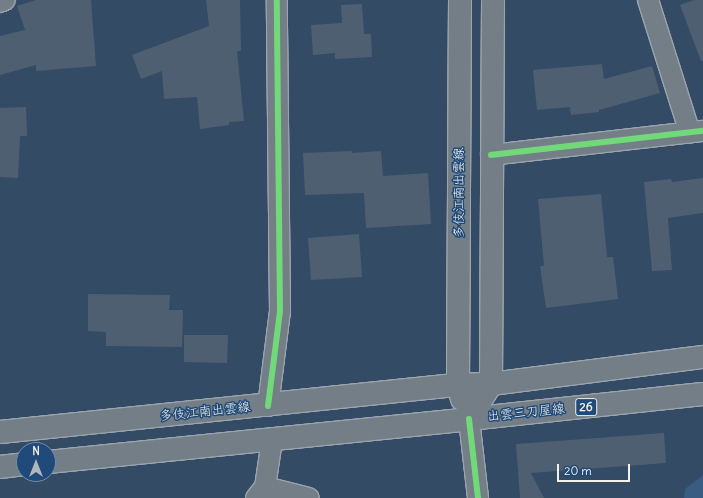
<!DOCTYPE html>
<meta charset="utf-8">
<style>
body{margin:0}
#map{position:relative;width:703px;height:498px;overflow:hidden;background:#344b65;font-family:Delius,"Klee One",sans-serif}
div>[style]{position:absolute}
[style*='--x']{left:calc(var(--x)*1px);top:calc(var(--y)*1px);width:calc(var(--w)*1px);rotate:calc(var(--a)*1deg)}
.green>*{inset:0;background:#395c83}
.building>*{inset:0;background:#4e5f72}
.roads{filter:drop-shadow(1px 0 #9ba5af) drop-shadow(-1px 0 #9ba5af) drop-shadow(0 1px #9ba5af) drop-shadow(0 -1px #9ba5af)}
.minor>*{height:20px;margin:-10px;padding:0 10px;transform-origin:10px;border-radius:10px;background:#737e87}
.secondary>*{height:22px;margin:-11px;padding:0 11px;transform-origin:11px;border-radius:11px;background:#737e87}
.primary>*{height:22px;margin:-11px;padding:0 11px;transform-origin:11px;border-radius:11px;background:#737e87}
.cycleway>*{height:6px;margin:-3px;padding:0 3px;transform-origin:3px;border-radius:3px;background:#71d979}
span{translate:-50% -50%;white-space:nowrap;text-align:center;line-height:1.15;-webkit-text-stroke:3px #1f4a7a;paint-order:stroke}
.shield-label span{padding:1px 3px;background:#1f4a7a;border:1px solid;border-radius:3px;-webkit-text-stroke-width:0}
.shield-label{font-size:12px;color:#f4f1e8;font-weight:700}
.street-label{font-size:13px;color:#f4f1e8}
.north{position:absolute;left:16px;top:442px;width:40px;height:40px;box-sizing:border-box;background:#1f4a7a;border:1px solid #748da6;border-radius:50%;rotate:0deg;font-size:11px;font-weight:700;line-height:16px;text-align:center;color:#f4f1e8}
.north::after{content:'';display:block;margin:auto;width:14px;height:18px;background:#b1b7ba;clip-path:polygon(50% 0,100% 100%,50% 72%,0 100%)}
.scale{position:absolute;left:557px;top:464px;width:73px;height:18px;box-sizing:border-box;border:2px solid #f4f1e8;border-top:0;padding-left:5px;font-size:12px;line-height:14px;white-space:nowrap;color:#f4f1e8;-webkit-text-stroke:3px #1f4a7a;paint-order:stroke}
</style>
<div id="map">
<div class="green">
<div style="clip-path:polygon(703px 475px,703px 498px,684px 498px,685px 489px)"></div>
</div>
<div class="building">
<div style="clip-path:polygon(36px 0,91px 0,96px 66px,36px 71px,36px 65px,0 75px,0 36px,25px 30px,17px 6px)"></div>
<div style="clip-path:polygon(206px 0,240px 0,241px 51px,237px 51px,244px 121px,229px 122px,229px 125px,200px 129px,197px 97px,164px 99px,162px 71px,141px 79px,132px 55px,209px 26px)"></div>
<div style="clip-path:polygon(694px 0,703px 0,703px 61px,701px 61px,680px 5px)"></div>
<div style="clip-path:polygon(362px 4px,364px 34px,371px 34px,372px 57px,335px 59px,335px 53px,313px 55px,311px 25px,342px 23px,341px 5px)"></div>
<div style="clip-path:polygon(602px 64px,604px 79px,652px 66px,660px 93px,599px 110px,599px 112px,571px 115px,570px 107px,537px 110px,533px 70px)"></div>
<div style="clip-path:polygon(26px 107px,27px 136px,20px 136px,18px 178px,0 177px,0 108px)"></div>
<div style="clip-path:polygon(352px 151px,352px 153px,381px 151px,383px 176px,428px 173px,431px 224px,366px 228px,364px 193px,305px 195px,303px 153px)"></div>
<div style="clip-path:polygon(703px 178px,703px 213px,668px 218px,672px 270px,652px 271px,644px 182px,671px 179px,672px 182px)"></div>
<div style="clip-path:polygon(601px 194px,607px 257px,613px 257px,618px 299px,546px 308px,540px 266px,544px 266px,538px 199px)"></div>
<div style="clip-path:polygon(359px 234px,362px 277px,311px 280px,308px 238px)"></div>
<div style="clip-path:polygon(88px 294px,170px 295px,169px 310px,183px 310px,182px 347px,106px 346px,106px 332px,88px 331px)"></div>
<div style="clip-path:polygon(184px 335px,228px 335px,227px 363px,184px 362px)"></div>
<div style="clip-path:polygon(664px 433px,666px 463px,531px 473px,544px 498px,520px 498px,516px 444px)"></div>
</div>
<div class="roads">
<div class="minor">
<div style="--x:648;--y:0;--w:139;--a:72.5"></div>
<div style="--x:0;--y:2;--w:5;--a:-22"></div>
<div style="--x:491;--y:155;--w:213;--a:-6.5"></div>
<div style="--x:268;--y:406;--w:96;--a:-82.8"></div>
<div style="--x:280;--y:311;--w:311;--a:-90.6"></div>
<div style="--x:469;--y:419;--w:80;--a:83.5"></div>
<div style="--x:265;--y:487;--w:45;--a:14"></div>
<div style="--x:256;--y:498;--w:14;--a:-51"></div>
<div style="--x:265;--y:487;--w:48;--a:-81.5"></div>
</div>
<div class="secondary">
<div style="--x:460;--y:0;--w:385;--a:90.3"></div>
<div style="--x:458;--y:385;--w:15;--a:74"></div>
<div style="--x:469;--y:419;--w:41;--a:-57.8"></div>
<div style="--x:491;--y:384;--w:384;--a:-89.7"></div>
<div style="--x:0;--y:432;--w:460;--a:-5.9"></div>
<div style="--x:458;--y:385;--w:33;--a:-2"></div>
<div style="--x:48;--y:462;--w:423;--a:-5.8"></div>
<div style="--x:0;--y:467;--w:24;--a:-7"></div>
</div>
<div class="primary">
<div style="--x:491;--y:384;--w:214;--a:-7.3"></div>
<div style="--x:469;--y:419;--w:235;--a:-6.1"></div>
</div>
</div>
<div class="cycleway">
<div style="--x:491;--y:155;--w:213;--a:-6.5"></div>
<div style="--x:268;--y:406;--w:96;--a:-82.8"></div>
<div style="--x:280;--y:311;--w:311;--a:-90.6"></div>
<div style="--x:469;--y:419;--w:80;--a:83.5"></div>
</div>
<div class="shield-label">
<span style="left:586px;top:407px">26</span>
</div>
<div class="street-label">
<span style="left:459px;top:193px;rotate:-90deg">多伎江南出雲線</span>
<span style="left:205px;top:412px;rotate:-6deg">多伎江南出雲線</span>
<span style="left:526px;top:413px;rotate:-6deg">出雲三刀屋線</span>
</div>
<div class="north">N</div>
<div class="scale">20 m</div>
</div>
